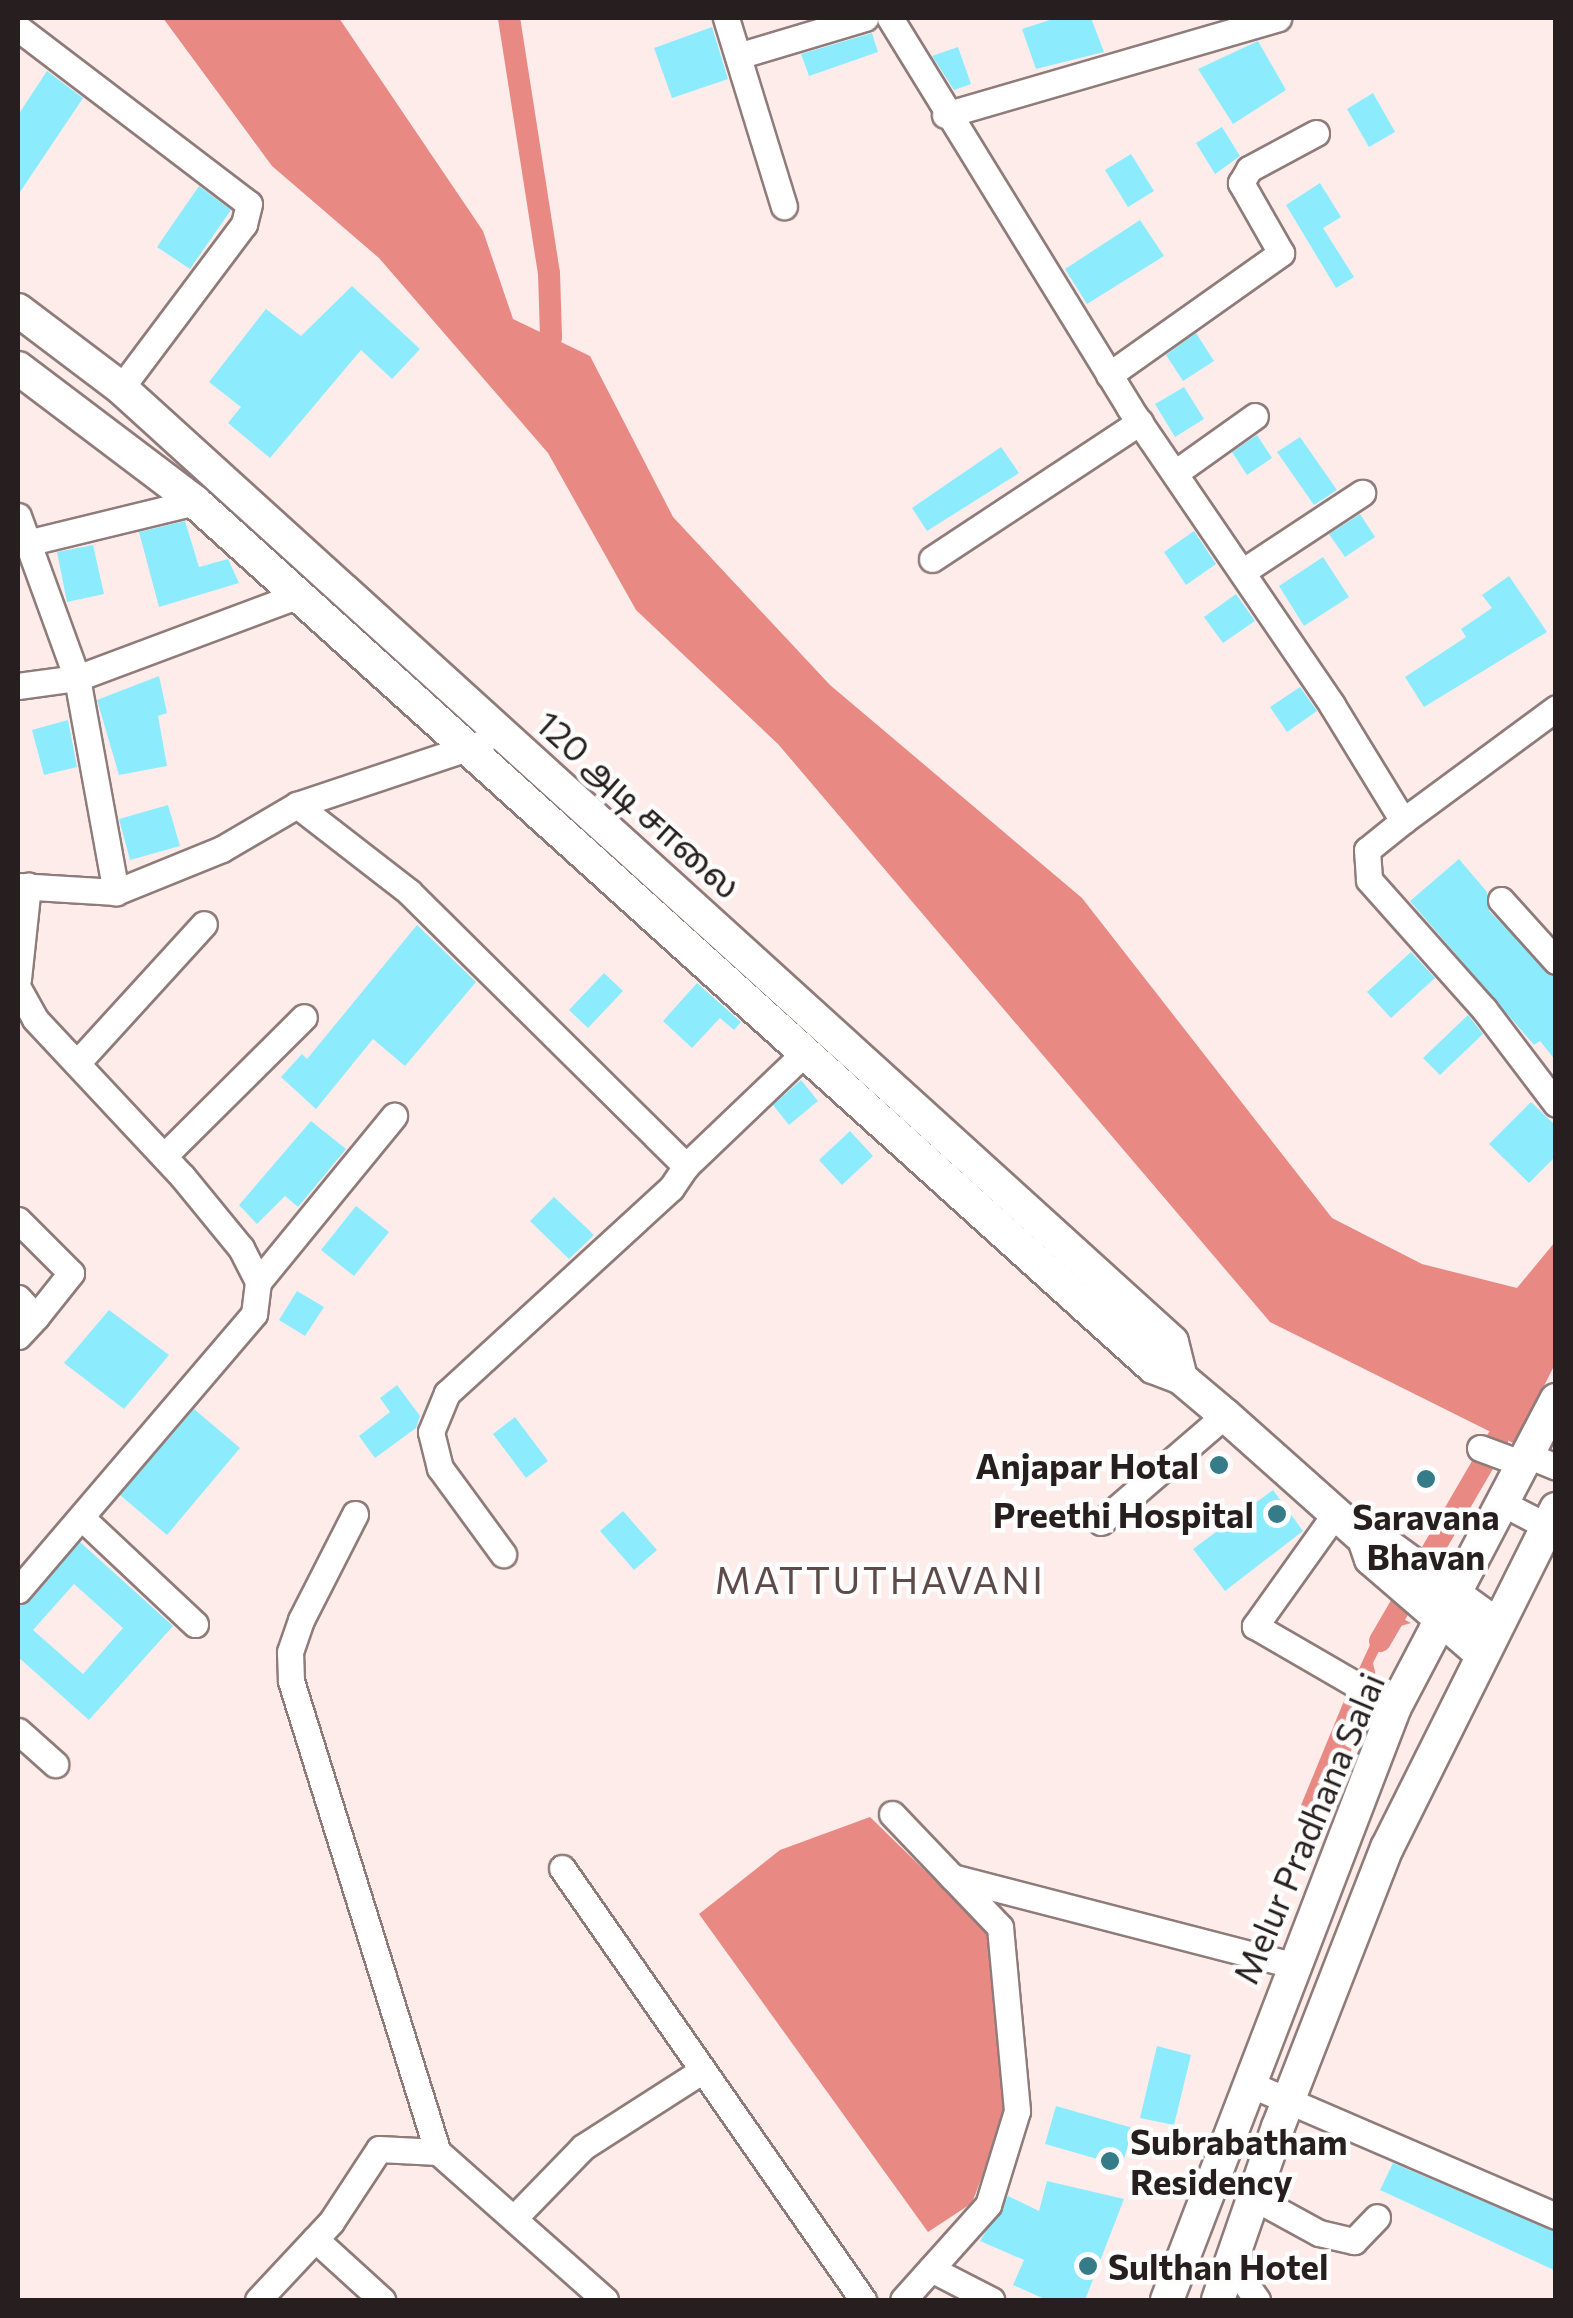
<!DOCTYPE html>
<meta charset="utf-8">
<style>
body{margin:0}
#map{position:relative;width:1573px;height:2318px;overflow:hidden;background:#fdecea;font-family:Commissioner,"Noto Sans Tamil",sans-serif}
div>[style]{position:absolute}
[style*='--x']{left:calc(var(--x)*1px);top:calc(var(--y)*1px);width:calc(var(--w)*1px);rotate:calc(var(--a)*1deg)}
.water>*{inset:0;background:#e88983}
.canal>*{height:22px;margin:-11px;padding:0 11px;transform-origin:11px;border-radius:11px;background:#e88983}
.building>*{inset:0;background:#8cecfe}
.roads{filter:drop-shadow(2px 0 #8f7c7a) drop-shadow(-2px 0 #8f7c7a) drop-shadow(0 2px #8f7c7a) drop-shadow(0 -2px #8f7c7a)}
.minor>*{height:25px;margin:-12.5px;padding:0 12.5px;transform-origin:12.5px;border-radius:12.5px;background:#fff}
.major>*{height:32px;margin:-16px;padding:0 16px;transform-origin:16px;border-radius:16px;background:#fff}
.dots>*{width:28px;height:28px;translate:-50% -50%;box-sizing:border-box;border:5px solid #fdfdfd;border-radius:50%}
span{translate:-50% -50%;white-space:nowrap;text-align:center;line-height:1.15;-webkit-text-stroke:9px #fdfdfd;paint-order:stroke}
.street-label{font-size:35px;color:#271f1f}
.poi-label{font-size:35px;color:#271f1f;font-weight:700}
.right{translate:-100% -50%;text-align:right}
.left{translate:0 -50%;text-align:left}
.neighbourhood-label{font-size:38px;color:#5c4b49;letter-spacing:2.5px}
.frame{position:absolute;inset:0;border:20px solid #271f1f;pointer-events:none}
</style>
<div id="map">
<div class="water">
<div style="clip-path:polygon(163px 18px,339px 18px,483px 231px,513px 319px,590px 356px,673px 517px,830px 685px,1082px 898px,1332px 1218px,1422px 1264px,1517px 1288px,1555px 1242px,1555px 1364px,1515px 1444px,1270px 1322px,778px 744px,636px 610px,548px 453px,379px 258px,272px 166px)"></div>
<div style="clip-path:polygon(1386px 1610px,1411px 1623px,1390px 1629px,1373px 1663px,1378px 1685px,1358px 1671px)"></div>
<div style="clip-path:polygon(1346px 1696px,1370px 1705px,1325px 1814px,1299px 1810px)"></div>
<div style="clip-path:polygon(870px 1817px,990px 1934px,1005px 2116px,972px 2203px,928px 2232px,699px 1914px,780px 1850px)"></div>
</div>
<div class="canal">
<div style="--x:509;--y:18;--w:258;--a:81.1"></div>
<div style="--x:549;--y:273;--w:64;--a:88.2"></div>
<div style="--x:551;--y:337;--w:28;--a:108"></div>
<div style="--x:1380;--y:1641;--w:233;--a:-59.8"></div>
</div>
<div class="building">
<div style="clip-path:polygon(1056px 18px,1091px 18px,1104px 52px,1036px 69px,1022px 29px)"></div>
<div style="clip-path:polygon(712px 27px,728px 79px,672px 98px,654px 48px)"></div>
<div style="clip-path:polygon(872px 33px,878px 52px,809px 76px,801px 54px)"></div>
<div style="clip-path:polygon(1258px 41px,1286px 90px,1233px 124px,1198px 69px)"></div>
<div style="clip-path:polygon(958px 47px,971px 84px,954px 90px,932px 56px)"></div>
<div style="clip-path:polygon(47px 71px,83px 98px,18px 195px,18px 115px)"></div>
<div style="clip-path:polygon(1373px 93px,1395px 132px,1369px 147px,1347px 109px)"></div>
<div style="clip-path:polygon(1222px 127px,1240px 156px,1215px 174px,1196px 143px)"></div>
<div style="clip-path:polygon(1131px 154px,1154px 191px,1128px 207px,1105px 170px)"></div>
<div style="clip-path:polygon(1320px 183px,1341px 217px,1323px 228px,1354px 277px,1336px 288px,1286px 205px)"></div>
<div style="clip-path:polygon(199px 186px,231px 210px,190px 269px,157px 247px)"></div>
<div style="clip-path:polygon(1140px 220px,1164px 256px,1087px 304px,1065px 269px)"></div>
<div style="clip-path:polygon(352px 286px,420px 349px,392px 379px,361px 350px,270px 458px,228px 423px,241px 407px,209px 382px,266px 309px,301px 336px)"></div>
<div style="clip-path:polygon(1196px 333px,1214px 361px,1183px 381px,1166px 355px)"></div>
<div style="clip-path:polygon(1184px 387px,1204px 419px,1175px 437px,1155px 404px)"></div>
<div style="clip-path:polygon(1257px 435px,1272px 458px,1247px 475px,1232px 452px)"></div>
<div style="clip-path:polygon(1300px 437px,1337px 490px,1314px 505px,1277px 452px)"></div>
<div style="clip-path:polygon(1001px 447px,1019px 473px,927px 531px,912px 508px)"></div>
<div style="clip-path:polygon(1360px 514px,1375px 537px,1345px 557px,1329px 534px)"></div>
<div style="clip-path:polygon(185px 521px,199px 567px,228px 559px,239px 583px,159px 607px,139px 532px)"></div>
<div style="clip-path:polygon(1194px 531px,1216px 564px,1186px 585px,1164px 552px)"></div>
<div style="clip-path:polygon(93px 545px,104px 594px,67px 602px,57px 552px)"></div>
<div style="clip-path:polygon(1323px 557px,1349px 597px,1304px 626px,1279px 586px)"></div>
<div style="clip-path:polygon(1509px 576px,1547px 632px,1424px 707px,1405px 677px,1466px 637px,1461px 629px,1492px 608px,1482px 595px)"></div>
<div style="clip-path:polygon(1236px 594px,1255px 621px,1223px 643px,1204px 617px)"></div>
<div style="clip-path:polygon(159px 676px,167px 713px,158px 716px,167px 766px,119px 775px,97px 700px)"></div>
<div style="clip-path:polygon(1300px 687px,1317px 711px,1287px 732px,1270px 707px)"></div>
<div style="clip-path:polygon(68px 720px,77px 767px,44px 775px,32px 730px)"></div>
<div style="clip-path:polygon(168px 805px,180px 846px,130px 860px,119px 819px)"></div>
<div style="clip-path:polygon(1459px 859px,1487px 892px,1489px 911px,1556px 977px,1556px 1061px,1540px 1041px,1534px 1045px,1410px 901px)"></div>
<div style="clip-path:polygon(417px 925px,476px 982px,405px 1066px,373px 1039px,316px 1109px,281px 1077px,302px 1054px,307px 1059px)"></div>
<div style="clip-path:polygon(1411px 952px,1435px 978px,1391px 1018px,1367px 992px)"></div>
<div style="clip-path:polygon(604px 973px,623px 991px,588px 1028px,569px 1010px)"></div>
<div style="clip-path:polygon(697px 983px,741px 1022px,734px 1030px,720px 1018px,692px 1048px,663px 1021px)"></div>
<div style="clip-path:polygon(1468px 1015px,1483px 1034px,1440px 1075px,1423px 1058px)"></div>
<div style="clip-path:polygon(801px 1080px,818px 1101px,789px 1125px,773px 1105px)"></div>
<div style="clip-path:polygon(1531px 1102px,1556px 1126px,1556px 1156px,1529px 1183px,1489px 1144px)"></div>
<div style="clip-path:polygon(311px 1121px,346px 1149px,298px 1207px,285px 1196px,257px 1224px,239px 1205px)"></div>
<div style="clip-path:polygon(850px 1131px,873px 1156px,842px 1185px,819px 1160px)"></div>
<div style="clip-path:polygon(554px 1197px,594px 1235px,569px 1259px,530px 1221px)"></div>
<div style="clip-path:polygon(356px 1206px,389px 1232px,354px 1276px,321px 1250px)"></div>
<div style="clip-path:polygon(297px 1291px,324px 1307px,305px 1336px,279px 1320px)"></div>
<div style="clip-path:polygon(109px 1310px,169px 1355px,124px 1409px,64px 1363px)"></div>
<div style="clip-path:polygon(397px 1385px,420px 1416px,416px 1428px,375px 1458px,359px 1436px,390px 1412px,380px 1398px)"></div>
<div style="clip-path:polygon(194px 1409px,240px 1448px,167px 1535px,120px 1495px)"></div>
<div style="clip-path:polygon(515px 1417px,548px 1461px,526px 1478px,493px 1434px)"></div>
<div style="clip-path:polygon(1273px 1490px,1303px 1531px,1225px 1591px,1193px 1549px)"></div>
<div style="clip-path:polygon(623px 1511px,657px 1550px,634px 1570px,600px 1531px)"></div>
<div style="clip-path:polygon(evenodd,80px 1542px,173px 1626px,89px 1720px,18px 1657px,18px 1606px,30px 1601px,80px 1542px,74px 1584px,123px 1628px,83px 1674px,33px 1630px,74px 1584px)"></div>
<div style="clip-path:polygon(1157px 2046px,1191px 2055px,1174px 2125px,1140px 2118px)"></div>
<div style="clip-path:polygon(1056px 2106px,1133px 2128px,1122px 2166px,1045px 2144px)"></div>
<div style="clip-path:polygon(1393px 2163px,1556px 2232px,1556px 2271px,1380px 2190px)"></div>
<div style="clip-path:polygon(1047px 2181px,1124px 2199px,1085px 2300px,1047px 2300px,1013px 2285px,1024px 2260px,980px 2241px,1008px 2196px,1039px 2211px)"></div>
</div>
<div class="roads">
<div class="minor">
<div style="--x:726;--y:18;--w:197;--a:72.9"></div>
<div style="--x:890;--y:18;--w:457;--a:58.4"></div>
<div style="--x:1129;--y:407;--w:361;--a:55.7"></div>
<div style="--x:1332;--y:705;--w:136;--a:58.5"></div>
<div style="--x:1403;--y:821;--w:46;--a:141.1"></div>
<div style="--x:1367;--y:850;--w:30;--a:86"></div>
<div style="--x:1369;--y:880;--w:173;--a:48.3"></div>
<div style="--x:1484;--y:1009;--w:119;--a:52.8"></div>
<div style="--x:18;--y:28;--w:290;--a:37.3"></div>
<div style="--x:249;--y:204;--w:21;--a:104"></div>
<div style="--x:244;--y:224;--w:205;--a:126.9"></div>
<div style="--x:738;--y:56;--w:133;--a:-16.7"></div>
<div style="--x:945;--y:115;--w:347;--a:-16.2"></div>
<div style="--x:1109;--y:375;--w:211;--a:-35.3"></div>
<div style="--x:1281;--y:253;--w:81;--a:-119.7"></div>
<div style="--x:1241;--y:183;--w:16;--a:-60"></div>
<div style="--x:1249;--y:169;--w:76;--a:-28.2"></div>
<div style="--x:1175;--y:473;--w:98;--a:-35.5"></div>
<div style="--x:18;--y:516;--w:172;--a:70"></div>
<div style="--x:77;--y:678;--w:218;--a:79.7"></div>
<div style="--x:31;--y:542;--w:169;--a:-13.7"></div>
<div style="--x:932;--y:559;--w:249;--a:-33.4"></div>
<div style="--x:1242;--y:572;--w:144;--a:-33.4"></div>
<div style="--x:18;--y:686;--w:60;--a:-7.7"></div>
<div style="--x:77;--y:678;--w:237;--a:-20.5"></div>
<div style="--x:297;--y:805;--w:142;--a:37.8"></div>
<div style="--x:409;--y:892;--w:390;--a:44.7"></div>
<div style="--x:686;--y:1166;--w:27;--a:124"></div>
<div style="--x:671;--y:1188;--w:304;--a:137.5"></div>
<div style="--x:447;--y:1393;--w:42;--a:112.3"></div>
<div style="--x:431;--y:1432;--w:37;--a:76"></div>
<div style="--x:440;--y:1468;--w:107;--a:53.8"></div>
<div style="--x:1403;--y:821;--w:190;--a:-36.4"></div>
<div style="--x:18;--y:886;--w:98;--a:3.5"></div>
<div style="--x:116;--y:892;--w:114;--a:-22.1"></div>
<div style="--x:222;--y:849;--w:87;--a:-30.4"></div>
<div style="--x:297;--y:805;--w:195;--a:-18.5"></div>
<div style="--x:1501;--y:900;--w:82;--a:48"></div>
<div style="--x:18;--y:979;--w:94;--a:-83.9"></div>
<div style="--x:18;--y:988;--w:35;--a:61"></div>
<div style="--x:35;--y:1019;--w:215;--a:46.9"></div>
<div style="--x:182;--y:1176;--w:93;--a:50.7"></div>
<div style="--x:241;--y:1248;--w:38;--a:63"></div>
<div style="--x:258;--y:1282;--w:32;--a:97"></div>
<div style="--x:254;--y:1314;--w:363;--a:130.5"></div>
<div style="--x:77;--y:1063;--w:188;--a:-47.6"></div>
<div style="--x:164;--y:1156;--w:197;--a:-44.8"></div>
<div style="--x:686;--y:1166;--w:162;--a:-43.7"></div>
<div style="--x:18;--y:1220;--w:75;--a:45"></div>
<div style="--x:71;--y:1273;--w:56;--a:128.5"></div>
<div style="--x:258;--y:1282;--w:215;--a:-50.7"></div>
<div style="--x:18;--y:1298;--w:26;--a:47"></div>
<div style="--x:36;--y:1317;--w:26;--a:133"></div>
<div style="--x:1480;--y:1448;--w:46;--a:20.4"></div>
<div style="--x:1527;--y:1455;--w:31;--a:22"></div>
<div style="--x:1504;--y:1504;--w:59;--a:27.4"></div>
<div style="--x:355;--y:1514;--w:119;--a:117"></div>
<div style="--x:301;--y:1620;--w:34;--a:109"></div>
<div style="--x:290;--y:1652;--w:29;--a:88"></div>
<div style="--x:291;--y:1681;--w:493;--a:72.7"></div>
<div style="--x:1335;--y:1514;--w:138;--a:125.5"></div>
<div style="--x:1255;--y:1626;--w:162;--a:30.1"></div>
<div style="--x:82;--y:1518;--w:155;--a:43.2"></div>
<div style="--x:1101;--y:1522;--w:164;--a:-40.8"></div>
<div style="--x:18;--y:1731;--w:50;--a:41.7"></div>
<div style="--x:892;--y:1814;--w:156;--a:46.3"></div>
<div style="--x:1000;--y:1927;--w:185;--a:84.7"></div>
<div style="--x:1017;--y:2111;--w:98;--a:107.1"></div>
<div style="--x:988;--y:2205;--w:127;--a:131.8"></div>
<div style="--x:562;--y:1868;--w:527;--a:55.13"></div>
<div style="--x:952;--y:1877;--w:351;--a:14.5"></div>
<div style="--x:1252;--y:2085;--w:331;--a:23.3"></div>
<div style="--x:1253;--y:2197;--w:75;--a:28.6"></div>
<div style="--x:1319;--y:2233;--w:36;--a:13"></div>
<div style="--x:1354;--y:2241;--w:33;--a:-46"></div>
<div style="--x:516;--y:2216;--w:96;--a:-45.8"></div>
<div style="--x:583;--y:2147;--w:139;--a:-32.7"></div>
<div style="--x:315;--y:2239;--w:91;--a:42.3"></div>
<div style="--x:1239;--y:2248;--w:29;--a:86"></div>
<div style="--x:1241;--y:2277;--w:28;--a:55"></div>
<div style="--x:931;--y:2269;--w:68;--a:27.3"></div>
<div style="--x:258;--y:2300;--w:107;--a:-46.9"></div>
<div style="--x:331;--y:2222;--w:87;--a:-56.7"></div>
<div style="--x:379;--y:2149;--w:59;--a:2.9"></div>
<div style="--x:438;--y:2152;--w:223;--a:41.5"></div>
</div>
<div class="major">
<div style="--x:18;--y:310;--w:129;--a:37.1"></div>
<div style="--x:121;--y:388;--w:1419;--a:42.23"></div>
<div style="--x:1172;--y:1342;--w:37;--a:76"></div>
<div style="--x:18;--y:368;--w:222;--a:37.1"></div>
<div style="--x:195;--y:502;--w:1291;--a:42.08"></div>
<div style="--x:1153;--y:1367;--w:30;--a:21"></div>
<div style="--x:1181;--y:1378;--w:57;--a:40.1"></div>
<div style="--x:1225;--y:1415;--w:186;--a:41.7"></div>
<div style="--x:1364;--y:1539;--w:21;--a:71"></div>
<div style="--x:1371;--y:1559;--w:145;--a:40.8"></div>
<div style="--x:1368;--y:1540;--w:16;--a:11"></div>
<div style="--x:1384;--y:1543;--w:138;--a:35.9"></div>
<div style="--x:1167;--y:2300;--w:635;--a:-68.97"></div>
<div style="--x:1395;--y:1707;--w:347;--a:-62.3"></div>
<div style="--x:1218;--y:2300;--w:183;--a:-70.9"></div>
<div style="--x:1278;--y:2127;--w:300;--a:-68.7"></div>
<div style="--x:1387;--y:1848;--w:379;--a:-63.5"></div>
</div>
</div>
<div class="dots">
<div style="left:1219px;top:1465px;background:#357b88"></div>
<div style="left:1426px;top:1479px;background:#357b88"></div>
<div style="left:1277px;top:1514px;background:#357b88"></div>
<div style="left:1110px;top:2161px;background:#357b88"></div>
<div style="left:1088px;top:2266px;background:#357b88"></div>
</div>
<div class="street-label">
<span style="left:639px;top:804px;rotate:42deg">120 அடி சாலை</span>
<span style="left:1308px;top:1828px;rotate:-67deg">Melur Pradhana Salai</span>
</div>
<div class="poi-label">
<span class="right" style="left:1199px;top:1465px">Anjapar Hotal</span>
<span class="right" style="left:1254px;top:1514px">Preethi Hospital</span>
<span style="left:1426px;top:1536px">Saravana<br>Bhavan</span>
<span class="left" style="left:1130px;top:2161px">Subrabatham<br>Residency</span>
<span class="left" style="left:1108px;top:2266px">Sulthan Hotel</span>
</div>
<div class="neighbourhood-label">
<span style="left:880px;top:1579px">MATTUTHAVANI</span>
</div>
<div class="frame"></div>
</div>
